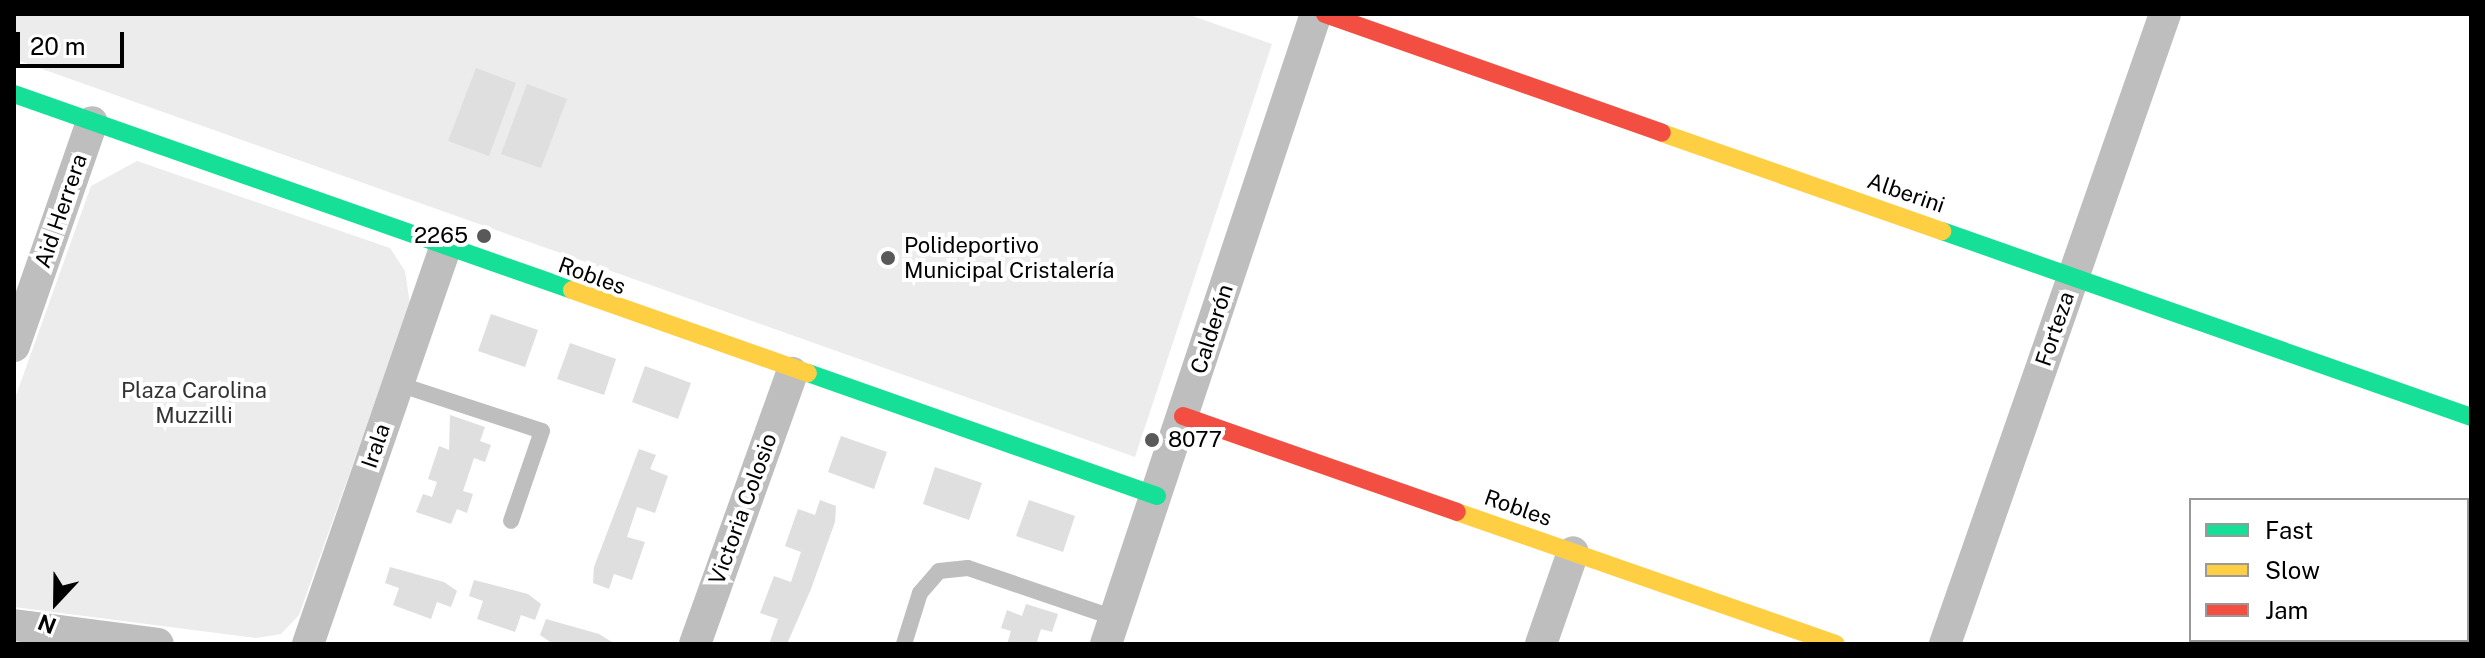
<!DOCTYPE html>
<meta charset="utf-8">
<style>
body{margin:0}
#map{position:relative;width:2485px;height:658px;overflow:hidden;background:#fff;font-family:"Public Sans",sans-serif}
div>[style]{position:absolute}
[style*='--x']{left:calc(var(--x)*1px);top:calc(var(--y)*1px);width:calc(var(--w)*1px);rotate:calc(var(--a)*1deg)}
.green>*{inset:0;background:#ececec}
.building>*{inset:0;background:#dfdfdf}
.lane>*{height:16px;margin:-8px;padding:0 8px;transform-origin:8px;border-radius:8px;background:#bebebe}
.street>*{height:32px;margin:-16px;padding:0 16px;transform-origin:16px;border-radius:16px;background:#bebebe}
.fast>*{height:18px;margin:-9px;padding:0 9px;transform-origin:9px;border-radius:9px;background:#16e098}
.slow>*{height:18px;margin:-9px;padding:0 9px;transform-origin:9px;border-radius:9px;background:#ffcf43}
.jam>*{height:18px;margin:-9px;padding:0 9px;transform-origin:9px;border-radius:9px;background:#f24e42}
.dots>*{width:22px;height:22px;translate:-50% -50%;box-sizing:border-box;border:4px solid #fff;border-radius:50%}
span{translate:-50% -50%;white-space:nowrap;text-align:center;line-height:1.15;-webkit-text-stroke:8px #fff;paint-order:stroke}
.street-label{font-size:22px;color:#000}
.poi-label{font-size:22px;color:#000}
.right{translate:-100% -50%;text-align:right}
.left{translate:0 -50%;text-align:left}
.park-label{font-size:22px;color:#333}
.frame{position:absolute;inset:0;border:16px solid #000;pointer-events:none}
.legend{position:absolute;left:2189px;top:498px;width:280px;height:144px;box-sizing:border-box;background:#fff;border:2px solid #999;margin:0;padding:10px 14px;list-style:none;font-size:24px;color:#000}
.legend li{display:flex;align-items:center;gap:16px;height:40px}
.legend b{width:40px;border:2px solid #999}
.north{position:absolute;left:16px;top:562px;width:80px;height:80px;-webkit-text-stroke:6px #fff;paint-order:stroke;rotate:202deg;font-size:22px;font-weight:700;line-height:32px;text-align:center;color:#000}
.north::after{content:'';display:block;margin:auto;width:28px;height:36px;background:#000;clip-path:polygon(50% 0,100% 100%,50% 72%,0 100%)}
.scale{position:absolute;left:16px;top:32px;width:108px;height:36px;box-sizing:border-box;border:4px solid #000;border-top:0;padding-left:10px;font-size:24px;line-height:28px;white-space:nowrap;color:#000;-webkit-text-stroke:6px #fff;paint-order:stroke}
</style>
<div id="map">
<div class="green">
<div style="clip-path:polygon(14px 14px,1187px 14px,1272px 44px,1135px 457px,14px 59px)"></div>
<div style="clip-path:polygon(137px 161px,390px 248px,405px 271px,410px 304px,299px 615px,281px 634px,256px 638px,14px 607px,14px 401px,91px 186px)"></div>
</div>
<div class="building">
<div style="clip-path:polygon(476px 68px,516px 83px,489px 156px,448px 141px)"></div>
<div style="clip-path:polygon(527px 84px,567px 99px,541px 168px,501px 154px)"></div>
<div style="clip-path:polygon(491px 314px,538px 330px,525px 367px,478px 351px)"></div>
<div style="clip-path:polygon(570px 343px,616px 359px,604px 395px,557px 379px)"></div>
<div style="clip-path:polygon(645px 366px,691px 383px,678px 419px,632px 402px)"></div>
<div style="clip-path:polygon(450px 415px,485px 427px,480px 441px,491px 445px,485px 462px,474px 458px,463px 491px,473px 494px,467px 513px,457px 509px,451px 524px,416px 512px,423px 494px,432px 497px,437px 482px,428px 479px,439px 446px,449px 450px)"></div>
<div style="clip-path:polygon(841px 436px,887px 452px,874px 489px,828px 472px)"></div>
<div style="clip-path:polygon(639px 449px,656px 455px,650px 469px,668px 476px,655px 513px,637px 507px,627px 537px,645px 542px,632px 580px,614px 574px,609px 589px,593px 583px,594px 567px)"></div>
<div style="clip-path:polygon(935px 467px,982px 483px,969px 520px,923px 504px)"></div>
<div style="clip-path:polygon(820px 500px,836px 506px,835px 522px,811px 589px,787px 644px,769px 644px,778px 619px,760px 613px,774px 576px,791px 582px,801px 552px,785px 546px,798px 509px,815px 515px)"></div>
<div style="clip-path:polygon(1029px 500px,1075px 516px,1063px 552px,1016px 536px)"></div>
<div style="clip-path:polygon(390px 567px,444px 582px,457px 591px,451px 607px,437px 602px,431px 619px,393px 605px,399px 588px,385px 583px)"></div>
<div style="clip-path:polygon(474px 580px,528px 594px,541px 604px,535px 620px,521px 615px,515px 632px,477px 619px,483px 601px,469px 596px)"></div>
<div style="clip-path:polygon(1026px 604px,1058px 614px,1052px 632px,1041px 629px,1037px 641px,1044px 644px,1007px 644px,1011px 631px,1001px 628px,1007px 610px,1022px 616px)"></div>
<div style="clip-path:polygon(546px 619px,599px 634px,615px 644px,553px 644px,540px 635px)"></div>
</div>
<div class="lane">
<div style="--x:398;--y:384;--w:151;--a:18.1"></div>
<div style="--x:542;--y:431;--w:95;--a:109"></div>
<div style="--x:904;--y:644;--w:53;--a:-72.6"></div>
<div style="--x:920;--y:593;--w:29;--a:-49"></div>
<div style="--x:939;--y:571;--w:29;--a:-6"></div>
<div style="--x:968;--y:568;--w:155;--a:18.8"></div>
</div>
<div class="street">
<div style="--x:14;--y:346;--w:237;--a:-70.8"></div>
<div style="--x:14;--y:625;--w:145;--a:7.5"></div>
<div style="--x:308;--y:644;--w:418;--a:-70.9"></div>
<div style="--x:695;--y:644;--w:288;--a:-70.3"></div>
<div style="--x:1106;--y:644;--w:664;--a:-71.57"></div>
<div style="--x:1541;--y:644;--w:97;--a:-70.8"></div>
<div style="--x:1945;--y:644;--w:667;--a:-70.75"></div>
</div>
<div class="fast">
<div style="--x:14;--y:94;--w:591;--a:19.35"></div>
<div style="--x:1942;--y:231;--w:561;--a:19.37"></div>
<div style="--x:808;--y:373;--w:370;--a:19.4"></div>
</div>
<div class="slow">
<div style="--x:1662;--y:133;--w:297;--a:19.3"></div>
<div style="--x:572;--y:290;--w:250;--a:19.4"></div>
<div style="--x:1457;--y:512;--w:401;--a:19.2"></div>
</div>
<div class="jam">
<div style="--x:1325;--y:14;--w:357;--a:19.4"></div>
<div style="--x:1183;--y:416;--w:290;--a:19.3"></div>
</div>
<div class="dots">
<div style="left:484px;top:236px;background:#595959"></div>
<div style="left:888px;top:258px;background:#595959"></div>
<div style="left:1152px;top:440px;background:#595959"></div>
</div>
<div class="street-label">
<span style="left:1906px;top:193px;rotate:19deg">Alberini</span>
<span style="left:61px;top:211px;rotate:-71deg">Aid Herrera</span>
<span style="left:592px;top:276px;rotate:20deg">Robles</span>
<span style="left:1212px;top:329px;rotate:-72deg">Calderón</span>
<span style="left:2055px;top:329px;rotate:-71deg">Forteza</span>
<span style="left:376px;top:446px;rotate:-71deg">Irala</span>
<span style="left:1518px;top:508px;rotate:19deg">Robles</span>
<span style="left:743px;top:509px;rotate:-70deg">Victoria Colosio</span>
</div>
<div class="poi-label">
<span class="right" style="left:468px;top:236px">2265</span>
<span class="left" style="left:904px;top:258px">Polideportivo<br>Municipal Cristalería</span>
<span class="left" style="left:1168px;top:440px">8077</span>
</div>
<div class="park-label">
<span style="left:194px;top:403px">Plaza Carolina<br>Muzzilli</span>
</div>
<div class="frame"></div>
<ul class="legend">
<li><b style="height:10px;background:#16e098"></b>Fast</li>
<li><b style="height:10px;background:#ffcf43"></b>Slow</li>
<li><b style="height:10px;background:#f24e42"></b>Jam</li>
</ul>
<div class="north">N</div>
<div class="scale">20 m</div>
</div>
